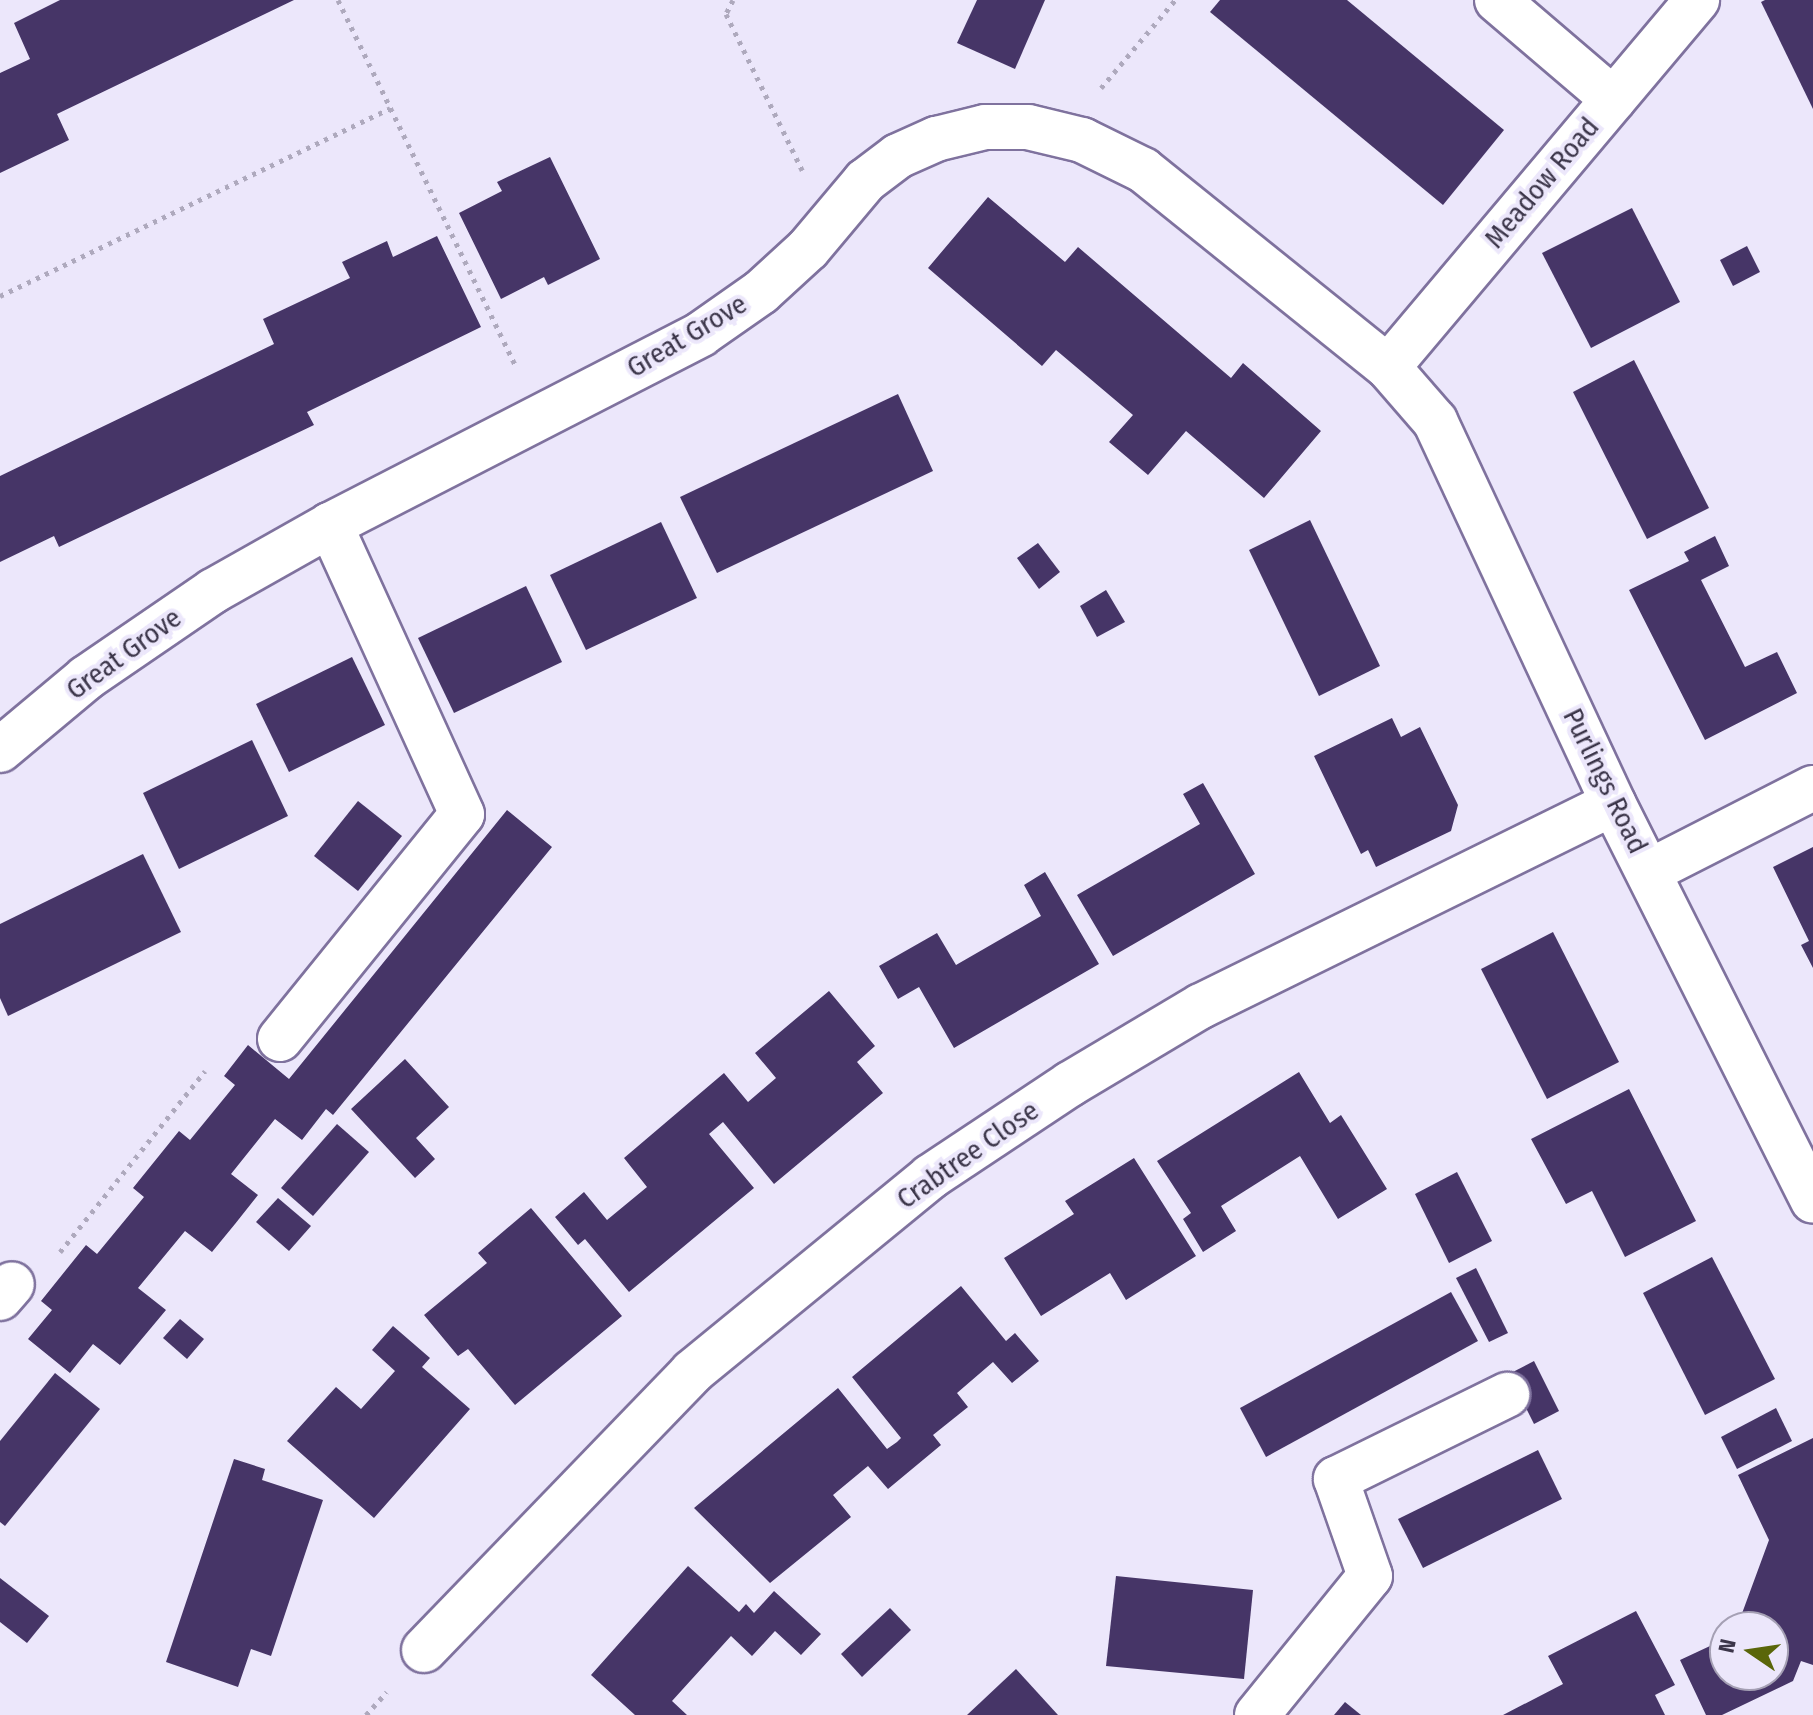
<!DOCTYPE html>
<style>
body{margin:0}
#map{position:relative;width:1813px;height:1715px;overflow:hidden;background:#ece7fb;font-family:"Fira Sans Condensed",sans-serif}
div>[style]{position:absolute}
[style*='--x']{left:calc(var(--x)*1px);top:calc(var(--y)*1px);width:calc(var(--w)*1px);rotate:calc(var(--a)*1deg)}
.building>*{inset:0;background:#463567}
.path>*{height:5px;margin-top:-2.5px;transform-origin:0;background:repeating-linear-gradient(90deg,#aea9bd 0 4px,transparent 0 10px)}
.roads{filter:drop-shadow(2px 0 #7f729e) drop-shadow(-2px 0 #7f729e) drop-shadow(0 2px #7f729e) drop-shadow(0 -2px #7f729e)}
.minor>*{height:44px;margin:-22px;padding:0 22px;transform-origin:22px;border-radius:22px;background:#fff}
span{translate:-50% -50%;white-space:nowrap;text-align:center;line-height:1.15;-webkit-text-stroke:8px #ece7fb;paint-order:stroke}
.street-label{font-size:28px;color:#3b3549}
.north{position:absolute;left:1709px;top:1611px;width:80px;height:80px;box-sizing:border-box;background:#ece7fb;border:2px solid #a5a0b4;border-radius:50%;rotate:283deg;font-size:22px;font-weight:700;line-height:32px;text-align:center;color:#3b3549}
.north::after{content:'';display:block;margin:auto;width:28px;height:36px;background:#5a660a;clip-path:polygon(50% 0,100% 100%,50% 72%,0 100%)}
</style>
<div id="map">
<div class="building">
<div style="clip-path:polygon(60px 0,294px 0,57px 114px,69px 140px,0 173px,0 73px,30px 59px,14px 23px)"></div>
<div style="clip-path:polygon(977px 0,1045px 0,1015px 69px,957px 43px)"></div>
<div style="clip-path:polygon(1220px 0,1347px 0,1504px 130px,1443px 205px,1210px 12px)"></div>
<div style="clip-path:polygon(1765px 0,1813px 0,1813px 109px,1761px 2px)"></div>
<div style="clip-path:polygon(550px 157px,600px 259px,548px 285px,544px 277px,501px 299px,459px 213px,502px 191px,497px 182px)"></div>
<div style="clip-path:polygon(988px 197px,1065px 262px,1078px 247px,1231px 378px,1243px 363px,1321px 431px,1264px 498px,1186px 431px,1148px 475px,1109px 442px,1133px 415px,1056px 350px,1042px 366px,928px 268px)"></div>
<div style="clip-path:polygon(1632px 208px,1680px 302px,1591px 348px,1542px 253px)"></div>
<div style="clip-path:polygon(437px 236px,481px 327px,307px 412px,314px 425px,59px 547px,54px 536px,0 562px,0 476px,274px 344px,263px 319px,350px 278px,342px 262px,387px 241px,393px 257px)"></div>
<div style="clip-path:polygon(1747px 246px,1760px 272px,1733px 286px,1720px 260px)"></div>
<div style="clip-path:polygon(1634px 360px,1709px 508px,1647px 539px,1573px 392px)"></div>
<div style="clip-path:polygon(898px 394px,933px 471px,717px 573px,680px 497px)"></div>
<div style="clip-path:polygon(1310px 520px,1380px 666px,1319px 696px,1249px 550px)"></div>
<div style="clip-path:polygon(661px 522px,697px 598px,586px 650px,550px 575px)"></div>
<div style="clip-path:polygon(1715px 536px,1729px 566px,1701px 580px,1745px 667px,1777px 652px,1797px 693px,1705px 740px,1629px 590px,1689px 561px,1684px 552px)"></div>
<div style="clip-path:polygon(1038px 543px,1060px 572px,1039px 589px,1017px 558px)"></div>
<div style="clip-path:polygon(526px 586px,562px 662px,454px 713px,418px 638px)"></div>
<div style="clip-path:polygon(1106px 590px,1125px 622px,1097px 637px,1080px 606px)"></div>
<div style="clip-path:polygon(352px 657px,385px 725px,289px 772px,256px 704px)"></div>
<div style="clip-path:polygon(1392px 718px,1401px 737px,1420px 727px,1458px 805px,1451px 831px,1376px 867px,1368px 850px,1361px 854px,1314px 756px)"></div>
<div style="clip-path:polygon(252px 740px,288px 816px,179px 869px,143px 793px)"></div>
<div style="clip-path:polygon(1203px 783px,1255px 874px,1113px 956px,1077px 895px,1200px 824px,1183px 794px)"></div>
<div style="clip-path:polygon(358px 801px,402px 836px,358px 891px,314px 856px)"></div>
<div style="clip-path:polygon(507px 810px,552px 847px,333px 1115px,326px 1109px,302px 1140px,275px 1119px,231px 1174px,258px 1195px,235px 1224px,212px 1252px,185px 1231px,138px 1288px,166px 1310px,120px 1365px,93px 1344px,70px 1373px,28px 1339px,52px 1310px,41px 1301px,86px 1245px,97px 1254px,144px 1197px,133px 1188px,179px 1131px,190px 1140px,235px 1085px,224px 1076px,248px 1045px,289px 1079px)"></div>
<div style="clip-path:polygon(1813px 847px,1813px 968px,1801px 945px,1809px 941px,1773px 867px)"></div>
<div style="clip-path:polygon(143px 854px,181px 932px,8px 1016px,0 998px,0 924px)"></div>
<div style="clip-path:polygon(1045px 872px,1099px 964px,954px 1048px,919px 987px,898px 999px,879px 966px,937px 933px,956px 965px,1041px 916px,1024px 885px)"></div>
<div style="clip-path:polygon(1553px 932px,1619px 1062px,1547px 1099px,1481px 969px)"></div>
<div style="clip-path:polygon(829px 991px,875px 1046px,857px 1062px,883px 1093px,774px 1184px,723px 1122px,709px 1134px,754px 1188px,629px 1292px,585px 1239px,578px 1245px,555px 1217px,584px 1192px,607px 1220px,647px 1187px,624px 1158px,724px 1073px,748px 1102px,776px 1078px,755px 1053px)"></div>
<div style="clip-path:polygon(405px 1059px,449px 1107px,416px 1138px,435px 1159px,415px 1178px,351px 1109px)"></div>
<div style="clip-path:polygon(1299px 1072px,1330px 1123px,1341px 1115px,1387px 1189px,1338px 1219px,1300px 1156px,1221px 1206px,1236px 1231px,1203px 1252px,1183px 1219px,1191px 1213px,1157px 1161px)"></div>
<div style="clip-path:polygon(1629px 1089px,1696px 1221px,1625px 1257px,1592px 1191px,1566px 1204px,1531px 1139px)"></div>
<div style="clip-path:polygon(337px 1124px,369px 1152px,313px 1216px,281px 1188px)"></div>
<div style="clip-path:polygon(1134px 1158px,1196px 1256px,1126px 1300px,1110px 1273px,1041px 1316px,1004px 1258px,1074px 1214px,1065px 1201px)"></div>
<div style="clip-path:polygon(1457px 1172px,1492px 1241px,1449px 1263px,1415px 1194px)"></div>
<div style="clip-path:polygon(278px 1198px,311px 1226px,289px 1251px,256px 1222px)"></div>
<div style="clip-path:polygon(531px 1208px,622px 1316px,515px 1405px,468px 1349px,458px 1356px,424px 1315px,487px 1263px,478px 1253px)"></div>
<div style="clip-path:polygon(1712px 1257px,1775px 1379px,1705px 1415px,1643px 1293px)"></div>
<div style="clip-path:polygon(1476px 1268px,1508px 1333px,1489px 1342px,1456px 1278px)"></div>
<div style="clip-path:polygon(961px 1286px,1006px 1341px,1015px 1333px,1039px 1361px,1012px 1383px,993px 1362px,957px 1393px,968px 1407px,933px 1435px,941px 1445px,888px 1489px,868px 1466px,833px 1495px,851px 1517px,770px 1583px,694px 1508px,838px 1388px,887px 1449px,897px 1442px,901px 1438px,852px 1377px)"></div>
<div style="clip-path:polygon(1451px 1292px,1478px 1341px,1266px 1457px,1240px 1408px)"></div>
<div style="clip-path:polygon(180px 1319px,204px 1339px,187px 1359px,163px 1338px)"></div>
<div style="clip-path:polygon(393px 1326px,430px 1358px,422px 1367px,470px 1409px,374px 1518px,287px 1441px,336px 1387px,361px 1409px,395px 1371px,372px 1350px)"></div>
<div style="clip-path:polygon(1534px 1361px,1559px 1411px,1534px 1424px,1509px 1374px)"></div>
<div style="clip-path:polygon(55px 1373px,100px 1409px,5px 1526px,0 1522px,0 1441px)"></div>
<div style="clip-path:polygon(1776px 1408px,1792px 1441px,1737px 1469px,1721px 1437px)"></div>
<div style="clip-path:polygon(1813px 1438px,1813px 1665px,1801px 1661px,1793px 1681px,1722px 1715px,1706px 1715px,1680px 1660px,1725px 1639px,1725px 1675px,1773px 1675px,1773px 1627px,1737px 1627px,1769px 1540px,1738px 1475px)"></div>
<div style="clip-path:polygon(1538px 1450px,1562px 1499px,1423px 1568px,1398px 1519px)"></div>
<div style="clip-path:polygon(234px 1459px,265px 1469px,262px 1480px,323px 1500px,271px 1656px,251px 1649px,238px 1687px,166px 1662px)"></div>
<div style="clip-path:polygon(688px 1566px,739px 1612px,746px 1604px,754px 1613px,774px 1591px,821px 1634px,801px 1655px,775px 1631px,752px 1656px,731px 1636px,672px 1701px,687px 1715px,635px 1715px,591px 1675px)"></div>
<div style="clip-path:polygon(1116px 1576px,1253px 1590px,1244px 1679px,1106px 1666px)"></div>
<div style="clip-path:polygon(0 1578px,49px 1616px,27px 1643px,0 1622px)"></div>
<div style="clip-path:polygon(890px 1608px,911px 1630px,862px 1677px,841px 1654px)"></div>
<div style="clip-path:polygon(1636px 1611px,1675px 1685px,1655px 1695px,1665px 1715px,1503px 1715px,1563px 1684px,1548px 1656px)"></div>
<div style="clip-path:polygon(1016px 1669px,1058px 1715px,967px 1715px)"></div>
<div style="clip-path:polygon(1345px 1702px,1361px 1715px,1334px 1715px)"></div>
</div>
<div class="path">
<div style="--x:338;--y:0;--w:407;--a:64.1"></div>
<div style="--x:733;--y:0;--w:16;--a:117"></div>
<div style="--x:726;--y:14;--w:174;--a:64"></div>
<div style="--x:1101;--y:88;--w:115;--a:-49.9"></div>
<div style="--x:0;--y:296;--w:433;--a:-25.7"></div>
<div style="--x:60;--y:1252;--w:232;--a:-51.3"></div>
<div style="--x:366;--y:1715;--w:31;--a:-48"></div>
</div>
<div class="roads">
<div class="minor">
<div style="--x:1497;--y:0;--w:153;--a:40.5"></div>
<div style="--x:1388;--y:367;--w:480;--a:-49.9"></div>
<div style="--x:0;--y:750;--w:112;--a:-39.9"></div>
<div style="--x:86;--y:678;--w:154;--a:-34.4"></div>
<div style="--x:213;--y:591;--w:134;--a:-29.4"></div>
<div style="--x:330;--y:525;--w:417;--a:-27.2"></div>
<div style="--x:701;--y:334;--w:73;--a:-35"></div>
<div style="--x:761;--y:292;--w:64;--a:-42.5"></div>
<div style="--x:808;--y:249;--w:89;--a:-50"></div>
<div style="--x:865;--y:181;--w:41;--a:-37.1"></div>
<div style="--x:898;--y:156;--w:42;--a:-24.1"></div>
<div style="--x:936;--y:139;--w:50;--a:-13.8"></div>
<div style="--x:985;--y:127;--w:43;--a:0"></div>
<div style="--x:1028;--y:127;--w:56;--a:13.5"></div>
<div style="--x:1082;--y:140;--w:68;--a:26.2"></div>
<div style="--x:1143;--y:170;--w:314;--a:38.8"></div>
<div style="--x:1388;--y:367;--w:72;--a:49"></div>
<div style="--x:1435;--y:421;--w:421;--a:65"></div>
<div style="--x:1613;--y:803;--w:445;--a:63.3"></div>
<div style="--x:1650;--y:871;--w:183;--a:-27"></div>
<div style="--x:280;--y:1039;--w:289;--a:-51"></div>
<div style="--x:462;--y:814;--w:318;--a:-114.5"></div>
<div style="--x:0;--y:1298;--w:18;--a:-49"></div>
<div style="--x:424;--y:1650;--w:386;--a:-46"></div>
<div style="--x:692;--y:1372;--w:308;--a:-39.3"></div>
<div style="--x:930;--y:1177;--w:168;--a:-33.6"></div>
<div style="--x:1070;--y:1084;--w:152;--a:-30.8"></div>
<div style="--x:1201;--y:1006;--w:459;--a:-26.2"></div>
<div style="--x:1257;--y:1715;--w:179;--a:-50.9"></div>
<div style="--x:1370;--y:1576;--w:103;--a:-109.3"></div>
<div style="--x:1336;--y:1479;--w:191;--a:-26.2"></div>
</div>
</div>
<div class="street-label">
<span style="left:1542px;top:183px;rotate:-50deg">Meadow Road</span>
<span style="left:687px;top:336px;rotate:-31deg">Great Grove</span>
<span style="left:124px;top:654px;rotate:-36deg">Great Grove</span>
<span style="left:1605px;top:781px;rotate:64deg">Purlings Road</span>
<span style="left:968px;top:1155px;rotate:-35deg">Crabtree Close</span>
</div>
<div class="north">N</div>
</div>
